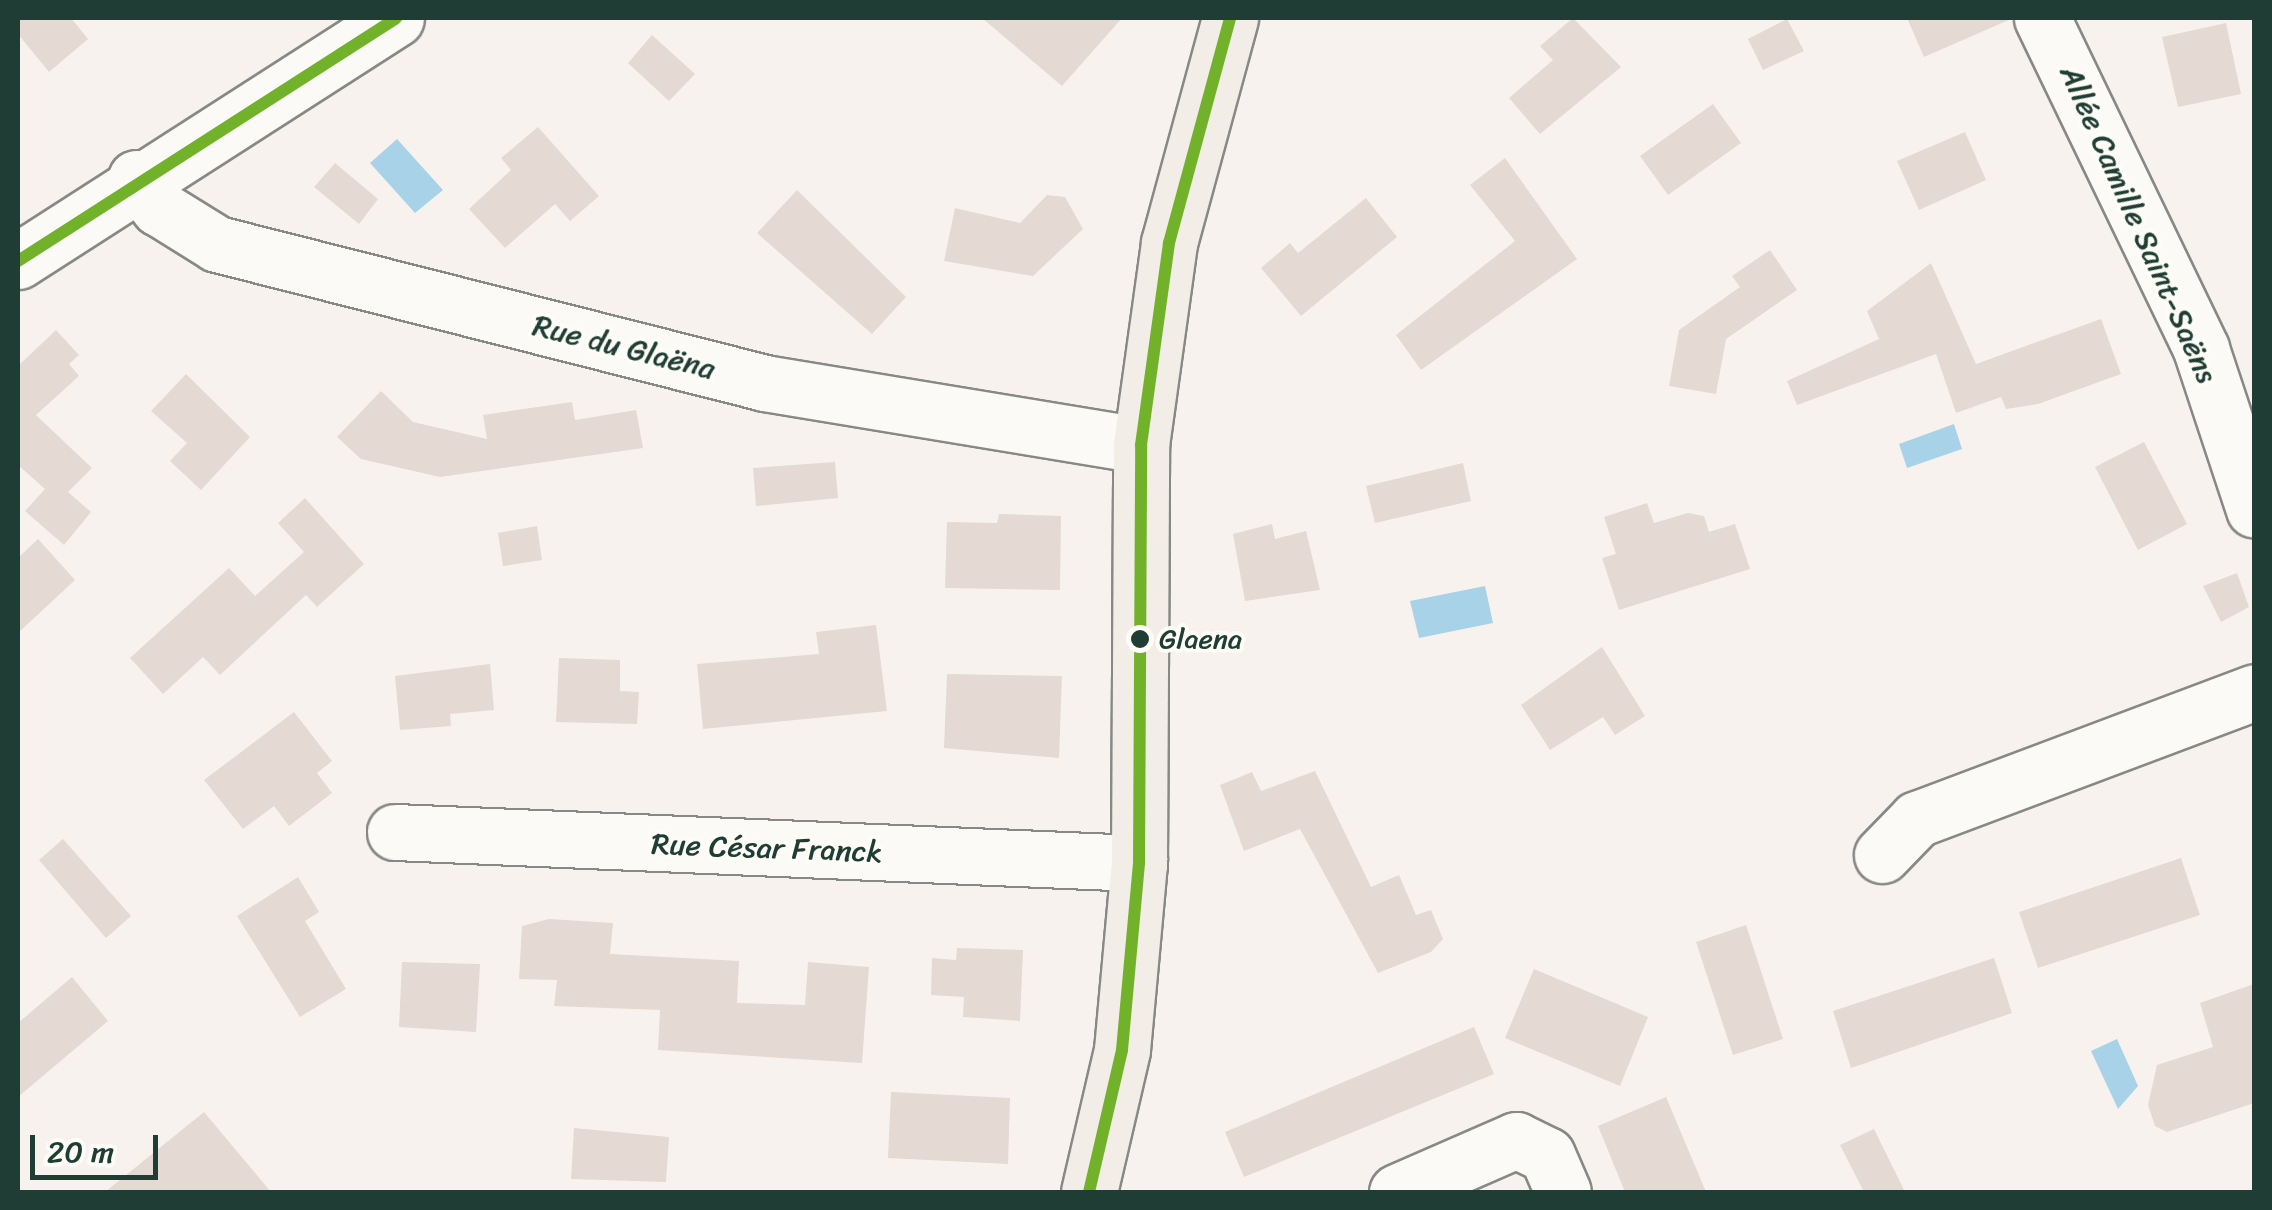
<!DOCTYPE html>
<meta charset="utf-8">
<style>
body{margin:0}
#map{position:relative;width:2272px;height:1210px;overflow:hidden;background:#f8f2ee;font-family:Sriracha,sans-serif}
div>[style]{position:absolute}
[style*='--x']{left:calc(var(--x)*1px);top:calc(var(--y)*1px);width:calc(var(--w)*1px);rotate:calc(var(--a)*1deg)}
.water>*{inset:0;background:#a8d2e8}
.building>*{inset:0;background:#e4d9d3}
.roads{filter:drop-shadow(2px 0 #868986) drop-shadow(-2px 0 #868986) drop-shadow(0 2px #868986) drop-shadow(0 -2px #868986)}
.minor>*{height:55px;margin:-27.5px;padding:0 27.5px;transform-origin:27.5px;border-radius:27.5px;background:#fbfaf7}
.major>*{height:55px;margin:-27.5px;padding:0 27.5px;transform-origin:27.5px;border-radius:27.5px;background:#f2ede6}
.bus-1>*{height:12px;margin:-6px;padding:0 6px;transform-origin:6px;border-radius:6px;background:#72b22a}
.dots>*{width:28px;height:28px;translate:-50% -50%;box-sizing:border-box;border:5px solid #fdfcf7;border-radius:50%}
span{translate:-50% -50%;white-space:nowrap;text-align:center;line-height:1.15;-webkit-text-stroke:8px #fdfcf7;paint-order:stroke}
.bus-label{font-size:28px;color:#1f3d34}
.left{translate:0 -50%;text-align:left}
.street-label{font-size:30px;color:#1f3d34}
.frame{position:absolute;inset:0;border:20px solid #1f3d34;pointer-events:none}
.scale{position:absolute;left:30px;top:1135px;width:128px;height:45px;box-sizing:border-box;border:5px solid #1f3d34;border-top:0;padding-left:12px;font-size:30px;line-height:35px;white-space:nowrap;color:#1f3d34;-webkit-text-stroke:8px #fdfcf7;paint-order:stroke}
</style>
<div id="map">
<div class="water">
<div style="clip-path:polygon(397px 139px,443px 190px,415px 213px,370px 163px)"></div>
<div style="clip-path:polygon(1954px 424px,1962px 449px,1907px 468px,1899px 444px)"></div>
<div style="clip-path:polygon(1485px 586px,1493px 623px,1419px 638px,1410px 601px)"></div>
<div style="clip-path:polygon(2117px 1039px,2138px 1086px,2118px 1109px,2091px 1051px)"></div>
</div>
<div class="building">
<div style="clip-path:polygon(18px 18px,71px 18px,88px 39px,49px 72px,18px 34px)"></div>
<div style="clip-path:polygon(982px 18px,1122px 18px,1062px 86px)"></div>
<div style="clip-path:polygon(1573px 18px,1621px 67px,1540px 134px,1509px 98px,1553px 60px,1540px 46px)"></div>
<div style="clip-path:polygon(1907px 18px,2011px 18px,2011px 19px,1924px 57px)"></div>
<div style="clip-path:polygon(1787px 19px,1804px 51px,1763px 70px,1748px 39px)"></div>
<div style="clip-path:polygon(2226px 23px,2241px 94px,2178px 107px,2162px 37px)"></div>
<div style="clip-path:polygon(652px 35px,695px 74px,669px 101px,628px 63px)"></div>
<div style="clip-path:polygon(1713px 104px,1741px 143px,1668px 195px,1640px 156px)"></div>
<div style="clip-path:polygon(538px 127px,599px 196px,570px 221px,555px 204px,505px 248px,469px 209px,511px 170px,501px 158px)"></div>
<div style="clip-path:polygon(1965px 132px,1986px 180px,1919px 210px,1897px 161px)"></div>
<div style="clip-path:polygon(1505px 158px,1577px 259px,1421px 370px,1396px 335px,1515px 241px,1470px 185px)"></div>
<div style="clip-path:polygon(335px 163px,378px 199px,359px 224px,314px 187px)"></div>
<div style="clip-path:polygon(797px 190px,906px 297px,872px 334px,757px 233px)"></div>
<div style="clip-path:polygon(1047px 195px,1065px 197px,1083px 229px,1033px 276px,944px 261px,955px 208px,1020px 223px)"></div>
<div style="clip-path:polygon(1366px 198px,1397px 237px,1301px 316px,1261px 268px,1290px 243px,1298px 253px)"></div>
<div style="clip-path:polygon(1770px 250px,1797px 290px,1726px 339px,1716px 394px,1669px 386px,1679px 330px,1740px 287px,1732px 276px)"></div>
<div style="clip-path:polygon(1931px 263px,1976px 364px,2101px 319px,2121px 374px,2038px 404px,2006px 409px,2001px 397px,1956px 413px,1936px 354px,1797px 405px,1787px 381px,1879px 339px,1867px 311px)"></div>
<div style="clip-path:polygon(56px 330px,79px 355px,69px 364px,79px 376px,36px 415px,92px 468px,68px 492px,91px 512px,64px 545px,25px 511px,45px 489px,18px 465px,18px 366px)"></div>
<div style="clip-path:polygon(186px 374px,250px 437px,201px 490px,170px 461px,187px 443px,151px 411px)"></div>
<div style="clip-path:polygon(381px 391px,413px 422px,487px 439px,483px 415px,572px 402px,575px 420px,636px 410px,643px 448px,440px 477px,361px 459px,337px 437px)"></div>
<div style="clip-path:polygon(2144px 442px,2187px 524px,2138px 550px,2095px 467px)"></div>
<div style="clip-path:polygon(835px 462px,838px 498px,756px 506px,753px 468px)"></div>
<div style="clip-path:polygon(1463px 463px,1471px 501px,1375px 523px,1366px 486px)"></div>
<div style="clip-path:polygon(305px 498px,364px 564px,317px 607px,306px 595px,220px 675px,203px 657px,163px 694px,130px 658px,229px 568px,255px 596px,304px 552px,278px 523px)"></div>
<div style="clip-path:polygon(1647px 503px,1654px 523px,1688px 513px,1704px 516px,1709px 532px,1735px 524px,1750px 569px,1619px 610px,1602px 558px,1616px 554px,1604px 517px)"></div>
<div style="clip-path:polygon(999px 514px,1061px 516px,1060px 590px,945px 588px,947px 522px,997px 523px)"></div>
<div style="clip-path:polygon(1272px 524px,1275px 539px,1306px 531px,1320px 590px,1245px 601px,1233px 534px)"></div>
<div style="clip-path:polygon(537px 526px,542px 560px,503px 566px,498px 533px)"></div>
<div style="clip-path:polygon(38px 539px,75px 580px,18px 633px,18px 558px)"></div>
<div style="clip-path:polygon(2237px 573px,2249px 607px,2221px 622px,2203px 586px)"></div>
<div style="clip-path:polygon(876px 625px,887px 711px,703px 729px,697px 664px,819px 654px,816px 632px)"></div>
<div style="clip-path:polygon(1602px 647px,1645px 716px,1615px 735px,1603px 717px,1550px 750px,1521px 705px)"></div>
<div style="clip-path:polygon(559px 658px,620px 660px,620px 691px,639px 692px,637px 724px,556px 722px)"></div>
<div style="clip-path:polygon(490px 664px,494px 710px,450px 714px,451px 726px,400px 730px,395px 676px)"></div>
<div style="clip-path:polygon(947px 674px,1062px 676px,1059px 758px,944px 748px)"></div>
<div style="clip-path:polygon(294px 712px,332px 761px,317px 773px,332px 793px,289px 826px,274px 806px,243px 829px,204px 780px)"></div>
<div style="clip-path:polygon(1315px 771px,1371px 887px,1399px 875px,1416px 915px,1431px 910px,1443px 939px,1431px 952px,1378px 973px,1300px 829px,1244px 851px,1220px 785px,1252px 772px,1261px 791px)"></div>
<div style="clip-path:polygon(63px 839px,131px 916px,106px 938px,39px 860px)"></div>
<div style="clip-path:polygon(2181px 858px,2200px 915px,2038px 968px,2019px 912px)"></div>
<div style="clip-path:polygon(298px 877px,319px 912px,305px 921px,346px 989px,300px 1017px,237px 916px)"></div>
<div style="clip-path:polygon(549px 919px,613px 923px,610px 954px,739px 961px,737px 1003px,805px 1005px,808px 962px,869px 967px,862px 1063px,658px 1050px,660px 1010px,554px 1006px,557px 980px,519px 979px,522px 926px)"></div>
<div style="clip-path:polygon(1746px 925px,1783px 1039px,1733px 1055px,1696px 942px)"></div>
<div style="clip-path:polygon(957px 948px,1023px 950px,1020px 1021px,963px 1017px,964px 997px,931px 995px,932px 958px,956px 960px)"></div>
<div style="clip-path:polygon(1994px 958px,2012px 1013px,1851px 1068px,1833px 1011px)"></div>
<div style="clip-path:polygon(402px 962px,480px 964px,476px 1032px,399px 1027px)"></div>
<div style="clip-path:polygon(1534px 969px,1648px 1017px,1620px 1086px,1505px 1038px)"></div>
<div style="clip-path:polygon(72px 977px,108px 1021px,18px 1097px,18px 1023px)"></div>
<div style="clip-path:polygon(2254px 984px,2254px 1103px,2167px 1132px,2155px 1126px,2148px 1105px,2157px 1065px,2213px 1047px,2200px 1003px)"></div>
<div style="clip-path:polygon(1474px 1027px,1494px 1074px,1244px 1177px,1225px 1132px)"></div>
<div style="clip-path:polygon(891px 1092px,1010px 1098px,1008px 1164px,888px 1158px)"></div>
<div style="clip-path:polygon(1666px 1097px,1706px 1192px,1625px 1192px,1598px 1126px)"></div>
<div style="clip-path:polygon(204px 1112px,271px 1192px,105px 1192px,157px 1150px)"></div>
<div style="clip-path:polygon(574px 1128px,669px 1137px,666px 1182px,571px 1179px)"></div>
<div style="clip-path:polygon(1874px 1129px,1905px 1192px,1864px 1192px,1840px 1145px)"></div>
</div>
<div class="roads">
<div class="minor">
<div style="--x:2042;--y:18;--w:367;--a:64.3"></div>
<div style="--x:2201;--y:349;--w:169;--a:71.7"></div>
<div style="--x:136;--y:178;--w:38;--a:53"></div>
<div style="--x:159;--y:208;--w:68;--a:31.8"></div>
<div style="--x:217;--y:244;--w:565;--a:14.23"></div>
<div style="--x:765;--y:383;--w:381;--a:9.4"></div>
<div style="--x:18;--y:261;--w:449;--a:-32.7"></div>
<div style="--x:395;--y:832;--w:745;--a:2.39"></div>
<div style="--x:1882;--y:855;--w:50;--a:-45.8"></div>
<div style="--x:1917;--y:819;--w:360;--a:-20.6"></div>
<div style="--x:1397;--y:1192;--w:130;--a:-23.6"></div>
<div style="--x:1516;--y:1140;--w:34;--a:26"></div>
<div style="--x:1547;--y:1155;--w:40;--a:66.6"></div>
</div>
<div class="major">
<div style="--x:1089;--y:1192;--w:146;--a:-76.9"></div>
<div style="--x:1122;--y:1050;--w:188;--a:-84.8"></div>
<div style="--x:1139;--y:863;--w:418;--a:-89.7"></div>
<div style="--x:1141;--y:445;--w:204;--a:-82.1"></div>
<div style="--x:1169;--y:243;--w:233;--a:-74.8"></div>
</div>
</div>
<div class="bus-1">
<div style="--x:18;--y:261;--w:449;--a:-32.7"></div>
<div style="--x:1089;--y:1192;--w:146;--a:-76.9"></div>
<div style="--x:1122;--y:1050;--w:188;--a:-84.8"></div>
<div style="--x:1139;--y:863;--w:418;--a:-89.7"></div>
<div style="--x:1141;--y:445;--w:204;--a:-82.1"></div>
<div style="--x:1169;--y:243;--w:233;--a:-74.8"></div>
</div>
<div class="dots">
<div style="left:1140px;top:639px;background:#1f3d34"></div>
</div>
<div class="bus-label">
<span class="left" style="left:1159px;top:639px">Glaena</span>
</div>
<div class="street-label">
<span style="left:2139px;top:224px;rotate:66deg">Allée Camille Saint-Saëns</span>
<span style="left:624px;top:347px;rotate:14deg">Rue du Glaëna</span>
<span style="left:767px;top:848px;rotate:2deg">Rue César Franck</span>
</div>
<div class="frame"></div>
<div class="scale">20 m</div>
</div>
